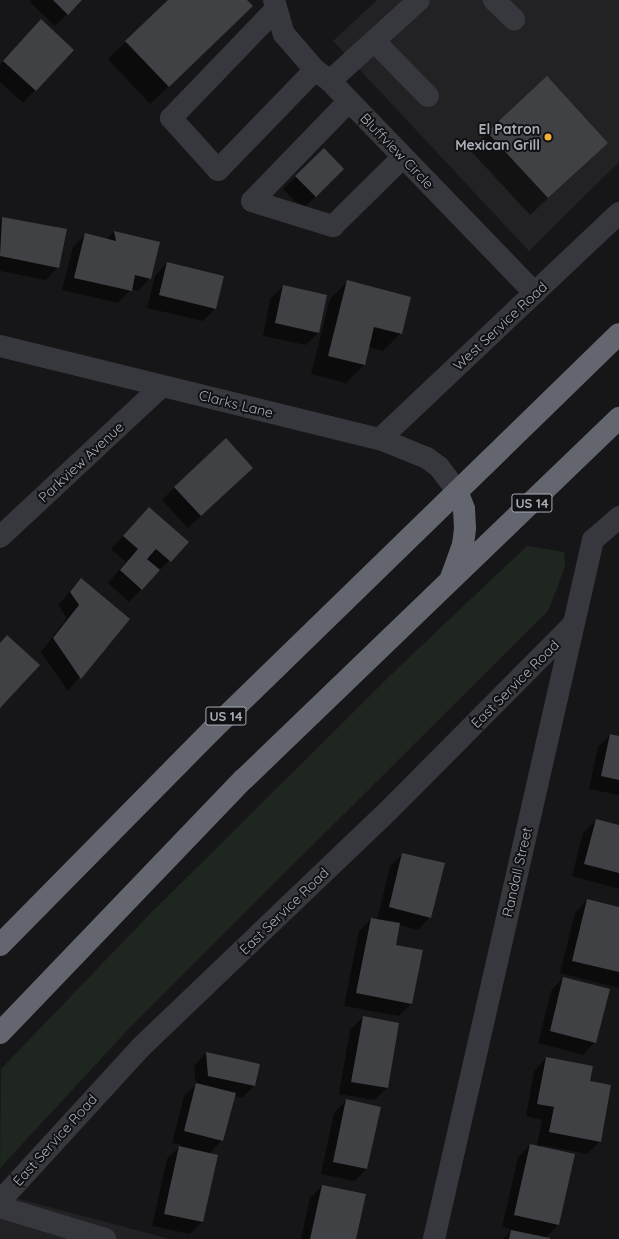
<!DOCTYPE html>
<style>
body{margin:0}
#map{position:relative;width:619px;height:1239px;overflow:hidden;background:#161618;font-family:Quicksand,sans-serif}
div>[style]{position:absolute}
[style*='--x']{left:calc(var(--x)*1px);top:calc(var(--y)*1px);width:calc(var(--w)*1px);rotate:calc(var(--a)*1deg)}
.built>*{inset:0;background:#222225}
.green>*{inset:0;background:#1e261f}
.shadow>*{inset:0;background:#0007}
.building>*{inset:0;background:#404145}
.minor>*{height:22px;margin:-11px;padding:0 11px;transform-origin:11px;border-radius:11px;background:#37383d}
.highway>*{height:22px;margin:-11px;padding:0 11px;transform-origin:11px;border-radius:11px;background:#63666e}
.dots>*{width:11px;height:11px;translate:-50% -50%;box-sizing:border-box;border:2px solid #111113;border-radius:50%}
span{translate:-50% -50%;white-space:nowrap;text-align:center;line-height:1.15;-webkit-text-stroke:4px #111113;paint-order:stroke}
.shield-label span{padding:1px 3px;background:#111113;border:1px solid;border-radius:3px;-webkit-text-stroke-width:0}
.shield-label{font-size:13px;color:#a8adb8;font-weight:700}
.poi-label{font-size:14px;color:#a8adb8;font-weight:700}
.right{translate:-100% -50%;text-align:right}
.street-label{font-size:14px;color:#a8adb8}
</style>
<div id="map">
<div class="built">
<div style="clip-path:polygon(377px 0,619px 0,619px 162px,529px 251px,333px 41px)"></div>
<div style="clip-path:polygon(0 1194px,170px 1239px,0 1239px)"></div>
</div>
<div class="green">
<div style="clip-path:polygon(527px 546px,564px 552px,565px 567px,548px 611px,135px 1022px,0 1168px,1px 1069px,148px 916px,399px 667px)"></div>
</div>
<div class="shadow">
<div style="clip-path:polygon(32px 0,81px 0,55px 26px,30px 2px)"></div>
<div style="clip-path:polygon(169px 0,246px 0,234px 24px,150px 104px,108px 59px)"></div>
<div style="clip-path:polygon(29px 33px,73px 50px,23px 103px,0 82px,0 65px)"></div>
<div style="clip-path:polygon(488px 133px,607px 143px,530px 215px,470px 150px)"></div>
<div style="clip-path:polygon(324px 149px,343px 169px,303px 209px,283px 189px)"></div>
<div style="clip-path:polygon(2px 218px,58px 267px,46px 280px,0 271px,0 220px)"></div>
<div style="clip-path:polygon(114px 232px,150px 278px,138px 291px,131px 289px,118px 303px,62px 290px,73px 247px,85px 235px,106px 240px)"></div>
<div style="clip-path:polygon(167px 263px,216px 308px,203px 321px,147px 308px,155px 276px)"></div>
<div style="clip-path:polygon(348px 281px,401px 333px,383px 351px,368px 347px,364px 365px,346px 383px,311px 374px,330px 299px)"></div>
<div style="clip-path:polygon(283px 286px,319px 332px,306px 345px,263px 336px,270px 299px)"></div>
<div style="clip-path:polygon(240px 480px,188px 528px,162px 500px,175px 487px)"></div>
<div style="clip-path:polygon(149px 508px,187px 542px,129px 602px,108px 583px,126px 562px,111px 549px)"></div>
<div style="clip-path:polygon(81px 579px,129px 619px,68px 691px,41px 652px,67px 618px,58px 605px)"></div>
<div style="clip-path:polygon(610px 735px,619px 737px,619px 795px,589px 789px,598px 747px)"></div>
<div style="clip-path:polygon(596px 820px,619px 826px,619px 889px,572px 876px,583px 833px)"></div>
<div style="clip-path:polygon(403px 854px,430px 917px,418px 930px,399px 925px,395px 945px,411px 1004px,399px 1016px,344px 1006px,359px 931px,371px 919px,377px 920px,390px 866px)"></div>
<div style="clip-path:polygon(587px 900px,619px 908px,619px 988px,560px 973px,575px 913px)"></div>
<div style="clip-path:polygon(563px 978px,595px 1042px,583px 1055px,538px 1043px,551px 991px)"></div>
<div style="clip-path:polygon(363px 1017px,398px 1024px,387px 1088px,374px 1100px,339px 1094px,350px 1030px)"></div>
<div style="clip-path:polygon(206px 1053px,259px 1065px,254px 1086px,242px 1098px,234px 1096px,222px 1140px,209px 1154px,202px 1222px,190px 1234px,152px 1226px,167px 1159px,181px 1145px,172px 1143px,184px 1096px,196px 1085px,194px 1066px)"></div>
<div style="clip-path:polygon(546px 1058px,589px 1082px,600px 1141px,587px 1154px,541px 1145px,558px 1225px,545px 1238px,548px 1239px,503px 1239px,512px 1230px,502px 1227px,518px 1157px,530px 1145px,537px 1146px,542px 1120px,526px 1116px,534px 1071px)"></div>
<div style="clip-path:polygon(346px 1100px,367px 1169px,354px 1181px,321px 1174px,334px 1113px)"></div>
<div style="clip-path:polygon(322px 1186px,355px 1239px,301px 1239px,310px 1198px)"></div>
</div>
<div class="building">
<div style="clip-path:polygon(53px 0,82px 0,68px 15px)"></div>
<div style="clip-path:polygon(168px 0,247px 0,253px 6px,169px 87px,125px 41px)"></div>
<div style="clip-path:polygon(41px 19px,74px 50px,36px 91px,3px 61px)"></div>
<div style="clip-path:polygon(547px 76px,608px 143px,548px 198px,487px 132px)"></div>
<div style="clip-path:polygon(324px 148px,344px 169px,316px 197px,295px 176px)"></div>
<div style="clip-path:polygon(2px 217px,67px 229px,59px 268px,0 256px)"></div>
<div style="clip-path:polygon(114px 231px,160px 242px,151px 279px,135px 275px,132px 291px,74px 278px,85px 233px,116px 241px)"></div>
<div style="clip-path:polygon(167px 262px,224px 276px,216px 309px,159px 295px)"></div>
<div style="clip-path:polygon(347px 280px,411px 297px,402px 334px,374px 327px,365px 365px,328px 356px)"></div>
<div style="clip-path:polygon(283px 285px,327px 295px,319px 333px,275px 323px)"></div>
<div style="clip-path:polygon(226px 438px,253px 468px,201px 516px,174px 487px)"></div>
<div style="clip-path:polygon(149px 507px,189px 542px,171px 562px,156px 549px,147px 559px,160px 570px,142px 590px,120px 570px,138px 549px,123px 536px)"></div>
<div style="clip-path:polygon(81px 578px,130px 619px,81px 679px,53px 638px,79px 605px,70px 592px)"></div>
<div style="clip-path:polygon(7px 635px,40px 665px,0 708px,0 643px)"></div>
<div style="clip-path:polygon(610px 734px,619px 736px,619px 780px,601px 776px)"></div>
<div style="clip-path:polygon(596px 819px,619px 825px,619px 873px,584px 864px)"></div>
<div style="clip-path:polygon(402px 853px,445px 863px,431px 918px,389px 907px)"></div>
<div style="clip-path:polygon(587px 899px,619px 907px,619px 972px,572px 961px)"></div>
<div style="clip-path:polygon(371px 918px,400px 923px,396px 945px,423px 950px,412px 1004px,356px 993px)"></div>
<div style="clip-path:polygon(563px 977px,610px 989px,596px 1043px,550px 1031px)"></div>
<div style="clip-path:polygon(363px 1016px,399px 1023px,388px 1088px,351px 1082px)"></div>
<div style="clip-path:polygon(206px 1052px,260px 1064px,255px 1086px,208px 1076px)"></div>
<div style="clip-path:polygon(546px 1057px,593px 1066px,590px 1081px,611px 1085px,601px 1142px,549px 1132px,554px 1107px,537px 1104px)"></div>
<div style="clip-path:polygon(196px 1083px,236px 1093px,223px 1141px,184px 1131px)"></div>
<div style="clip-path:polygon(346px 1099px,381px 1107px,367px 1169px,333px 1162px)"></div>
<div style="clip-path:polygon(530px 1144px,575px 1154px,559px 1225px,514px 1215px)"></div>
<div style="clip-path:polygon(179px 1146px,218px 1155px,203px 1222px,164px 1214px)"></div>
<div style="clip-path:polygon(322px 1185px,366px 1194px,356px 1239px,310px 1239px)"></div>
<div style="clip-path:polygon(511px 1230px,550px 1238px,550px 1239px,509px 1239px)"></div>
</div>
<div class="minor">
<div style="--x:274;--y:0;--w:35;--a:74"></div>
<div style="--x:284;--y:34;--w:48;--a:49.3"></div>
<div style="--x:315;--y:70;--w:19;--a:36"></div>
<div style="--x:330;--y:81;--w:295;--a:46"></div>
<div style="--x:494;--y:0;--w:28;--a:44"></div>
<div style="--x:276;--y:9;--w:151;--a:133.9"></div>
<div style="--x:171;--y:118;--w:70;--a:47.9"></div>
<div style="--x:218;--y:170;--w:139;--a:-45.9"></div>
<div style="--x:374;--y:41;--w:77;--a:45.5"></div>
<div style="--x:330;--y:81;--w:120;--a:-42.3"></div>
<div style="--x:349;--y:101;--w:139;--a:134.1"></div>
<div style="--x:252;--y:201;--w:85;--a:17.2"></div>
<div style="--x:333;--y:226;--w:98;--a:-44.6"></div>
<div style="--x:0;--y:346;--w:391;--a:13.8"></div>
<div style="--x:380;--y:439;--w:51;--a:22"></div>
<div style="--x:427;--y:458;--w:15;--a:37"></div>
<div style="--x:439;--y:467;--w:30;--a:53"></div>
<div style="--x:380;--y:439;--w:329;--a:-43.4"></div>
<div style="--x:0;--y:537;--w:221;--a:-43"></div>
<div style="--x:0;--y:1201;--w:207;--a:-47.5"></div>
<div style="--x:140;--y:1048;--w:343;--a:-43.7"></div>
<div style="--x:388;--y:811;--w:262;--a:-45.2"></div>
<div style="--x:0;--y:1207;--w:110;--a:16.9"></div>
<div style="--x:434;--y:1239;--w:717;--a:-77.19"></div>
<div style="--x:593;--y:540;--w:35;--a:-41"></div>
</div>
<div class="highway">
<div style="--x:451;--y:578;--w:35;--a:-70"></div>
<div style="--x:463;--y:545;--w:17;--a:-83"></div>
<div style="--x:465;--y:528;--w:19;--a:-93"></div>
<div style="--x:464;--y:509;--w:19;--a:-111"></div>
<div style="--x:0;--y:945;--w:301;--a:-45.4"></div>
<div style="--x:211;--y:731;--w:569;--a:-44.22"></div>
<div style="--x:0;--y:1033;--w:352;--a:-46.2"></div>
<div style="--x:244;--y:779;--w:521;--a:-43.91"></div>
</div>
<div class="dots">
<div style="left:548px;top:137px;background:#f2b134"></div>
</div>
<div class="shield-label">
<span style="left:532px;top:503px">US 14</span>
<span style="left:226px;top:716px">US 14</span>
</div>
<div class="poi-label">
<span class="right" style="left:540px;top:137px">El Patron<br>Mexican Grill</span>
</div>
<div class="street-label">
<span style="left:397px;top:151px;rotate:46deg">Bluffview Circle</span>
<span style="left:500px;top:326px;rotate:-43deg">West Service Road</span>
<span style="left:236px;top:404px;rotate:14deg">Clarks Lane</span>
<span style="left:81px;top:462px;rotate:-43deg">Parkview Avenue</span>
<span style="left:515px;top:684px;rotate:-45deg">East Service Road</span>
<span style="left:517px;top:872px;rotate:-77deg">Randall Street</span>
<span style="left:284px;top:911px;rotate:-44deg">East Service Road</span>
<span style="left:55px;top:1140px;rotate:-48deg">East Service Road</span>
</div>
</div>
